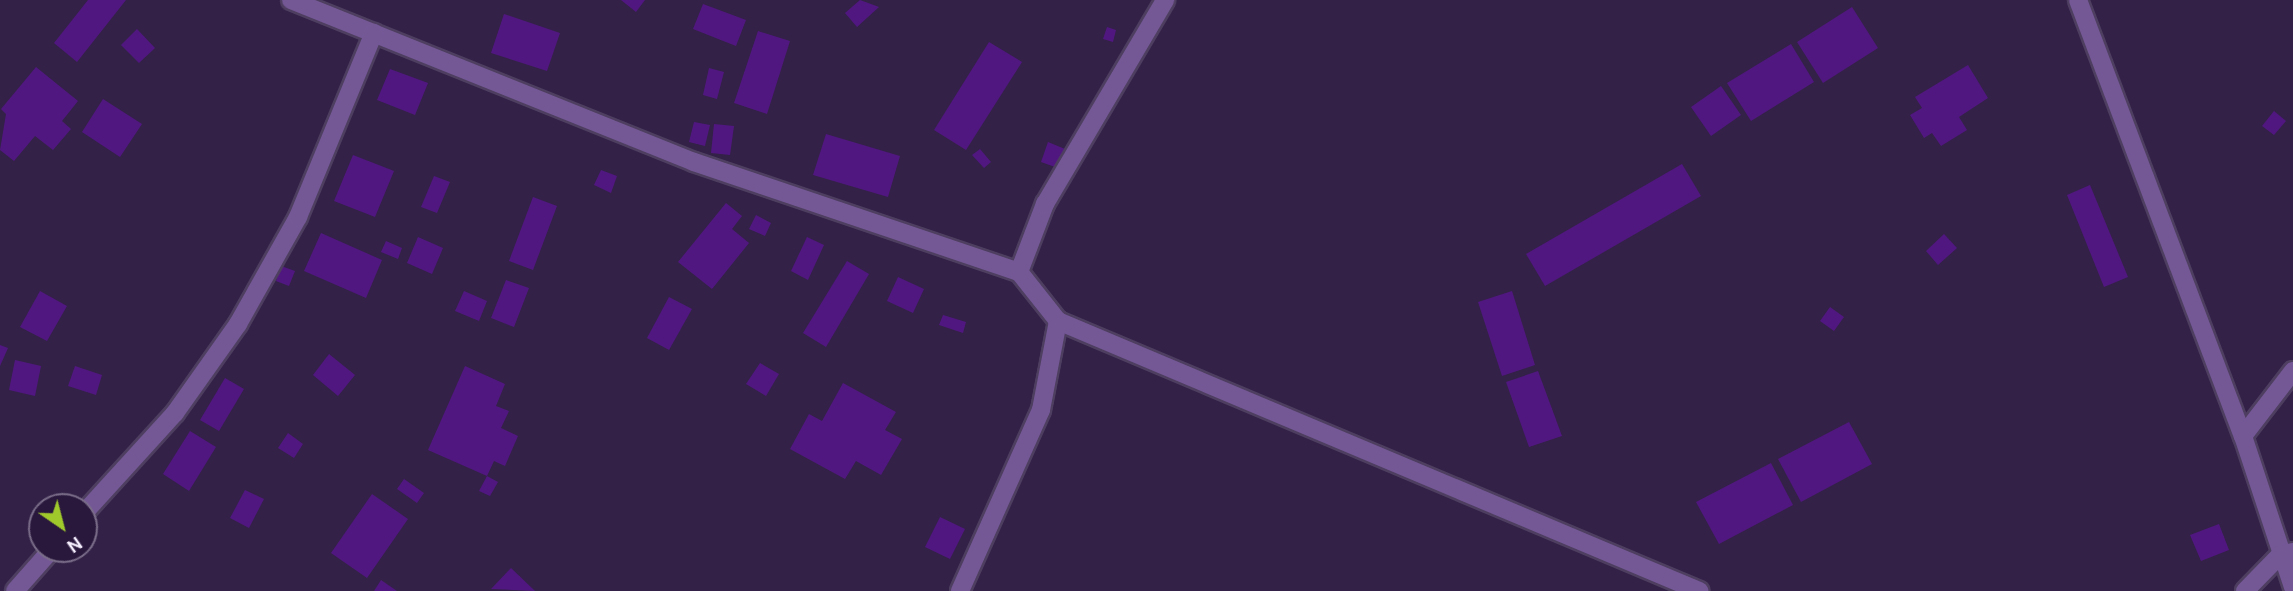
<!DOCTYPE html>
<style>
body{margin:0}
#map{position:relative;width:2293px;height:591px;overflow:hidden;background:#332147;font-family:Overpass,sans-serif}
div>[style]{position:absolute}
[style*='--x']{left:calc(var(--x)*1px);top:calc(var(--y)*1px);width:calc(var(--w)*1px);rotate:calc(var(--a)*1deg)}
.building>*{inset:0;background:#511780}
.roads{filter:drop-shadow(2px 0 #4e3e60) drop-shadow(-2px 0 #4e3e60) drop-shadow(0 2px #4e3e60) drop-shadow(0 -2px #4e3e60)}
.street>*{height:18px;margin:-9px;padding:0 9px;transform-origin:9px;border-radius:9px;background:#745896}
span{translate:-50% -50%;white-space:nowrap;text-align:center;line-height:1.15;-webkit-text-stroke:5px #29173c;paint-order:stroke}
.north{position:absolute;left:28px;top:493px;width:70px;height:70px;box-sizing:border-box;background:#29173c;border:2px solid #7a6d89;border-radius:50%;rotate:145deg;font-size:19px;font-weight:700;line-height:28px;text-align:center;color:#f4eefd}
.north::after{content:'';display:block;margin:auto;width:24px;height:32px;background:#a0c92c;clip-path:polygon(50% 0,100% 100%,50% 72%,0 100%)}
</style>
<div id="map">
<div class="building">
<div style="clip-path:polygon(88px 0,126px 0,77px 62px,54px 43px)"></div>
<div style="clip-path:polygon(621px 0,645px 0,636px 12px)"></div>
<div style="clip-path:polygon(860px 0,879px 7px,857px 27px,845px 13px)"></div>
<div style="clip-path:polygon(703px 4px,746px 20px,736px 46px,693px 29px)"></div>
<div style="clip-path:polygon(1852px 7px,1878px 48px,1823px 83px,1797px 42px)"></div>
<div style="clip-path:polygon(504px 14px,560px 33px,547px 71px,491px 53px)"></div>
<div style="clip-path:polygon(1107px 27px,1116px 30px,1113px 42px,1103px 39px)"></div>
<div style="clip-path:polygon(137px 29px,155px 48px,139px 63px,121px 45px)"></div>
<div style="clip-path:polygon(758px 31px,790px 41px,767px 114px,734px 103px)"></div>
<div style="clip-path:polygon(989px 42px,1022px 62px,966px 150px,934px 130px)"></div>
<div style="clip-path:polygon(1791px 44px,1814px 82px,1751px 121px,1727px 83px)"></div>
<div style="clip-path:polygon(1968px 65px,1988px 98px,1959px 117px,1967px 130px,1941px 146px,1932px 133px,1924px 138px,1910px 115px,1922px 108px,1915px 97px)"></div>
<div style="clip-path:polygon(36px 67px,78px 101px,62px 121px,71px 129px,53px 150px,35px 136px,14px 161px,0 150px,6px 114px,1px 109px)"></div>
<div style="clip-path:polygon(709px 68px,724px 72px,717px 99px,703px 95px)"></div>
<div style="clip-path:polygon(390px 69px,428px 83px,415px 115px,377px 100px)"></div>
<div style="clip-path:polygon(1721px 86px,1741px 115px,1711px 136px,1691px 107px)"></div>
<div style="clip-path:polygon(103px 99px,142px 124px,120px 157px,82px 132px)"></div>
<div style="clip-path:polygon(2274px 111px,2286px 121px,2274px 135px,2262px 126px)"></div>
<div style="clip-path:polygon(694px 122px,710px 125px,705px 146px,689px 142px)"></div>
<div style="clip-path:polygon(714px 124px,734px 126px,730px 155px,711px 153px)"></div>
<div style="clip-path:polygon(826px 134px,900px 156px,888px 197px,813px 175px)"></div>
<div style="clip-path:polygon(1048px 142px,1065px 149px,1058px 168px,1041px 162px)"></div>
<div style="clip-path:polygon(980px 149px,991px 162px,984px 168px,972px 155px)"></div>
<div style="clip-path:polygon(353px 155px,394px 171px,375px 217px,334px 201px)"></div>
<div style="clip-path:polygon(1682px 164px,1701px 196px,1545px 286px,1526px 254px)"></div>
<div style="clip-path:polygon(601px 170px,617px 176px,611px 193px,594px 185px)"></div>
<div style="clip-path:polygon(434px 176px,450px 182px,437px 213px,421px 207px)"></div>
<div style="clip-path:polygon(2090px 185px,2128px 277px,2104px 287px,2067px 195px)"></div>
<div style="clip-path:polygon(533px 197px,557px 206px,533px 270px,509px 261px)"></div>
<div style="clip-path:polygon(726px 203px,742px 216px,732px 229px,749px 243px,712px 289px,678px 262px)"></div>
<div style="clip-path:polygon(756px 215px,771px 223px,765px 236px,749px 229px)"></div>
<div style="clip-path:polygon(321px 233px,382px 260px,366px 298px,304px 271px)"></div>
<div style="clip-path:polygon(1944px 234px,1957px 248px,1938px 265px,1926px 251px)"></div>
<div style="clip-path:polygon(418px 237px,443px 248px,432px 274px,407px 263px)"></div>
<div style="clip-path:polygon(807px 237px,824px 245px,808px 280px,791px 271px)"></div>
<div style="clip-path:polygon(386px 241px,402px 248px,398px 259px,381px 252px)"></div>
<div style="clip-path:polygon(847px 261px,869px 274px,826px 347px,803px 333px)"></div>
<div style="clip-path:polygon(281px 266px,295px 271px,289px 286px,276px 281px)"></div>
<div style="clip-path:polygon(898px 277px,924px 289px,913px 313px,887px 301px)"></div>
<div style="clip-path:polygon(506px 280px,529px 288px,514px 327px,491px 318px)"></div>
<div style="clip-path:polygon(40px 291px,67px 306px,47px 341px,20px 327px)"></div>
<div style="clip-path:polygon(464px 291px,487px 301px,479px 321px,455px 311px)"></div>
<div style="clip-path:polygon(1512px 291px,1535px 365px,1502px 376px,1478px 302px)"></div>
<div style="clip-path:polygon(669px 297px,692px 309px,669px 350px,647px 338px)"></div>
<div style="clip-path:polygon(1830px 307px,1844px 317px,1834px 331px,1820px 321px)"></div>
<div style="clip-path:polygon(943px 315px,966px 322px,963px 333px,939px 325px)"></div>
<div style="clip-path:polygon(0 345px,8px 348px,0 366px)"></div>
<div style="clip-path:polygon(329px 354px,355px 375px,338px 396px,313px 375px)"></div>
<div style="clip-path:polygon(15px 360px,41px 366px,35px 396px,9px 390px)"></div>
<div style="clip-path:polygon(760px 363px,779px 374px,766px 396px,746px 384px)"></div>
<div style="clip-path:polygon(75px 366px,102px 375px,96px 395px,68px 386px)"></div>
<div style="clip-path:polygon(465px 366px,505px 384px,496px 406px,509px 411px,501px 428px,518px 436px,505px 466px,494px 461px,487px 476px,428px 450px)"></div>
<div style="clip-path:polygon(1538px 371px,1562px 436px,1529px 447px,1506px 382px)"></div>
<div style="clip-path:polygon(225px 378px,244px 389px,219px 431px,200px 420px)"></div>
<div style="clip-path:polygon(843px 383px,896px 412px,885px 430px,902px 439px,881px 475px,856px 461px,845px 479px,790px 449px,809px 414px,822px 421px)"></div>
<div style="clip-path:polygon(1849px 422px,1872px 464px,1801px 502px,1778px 459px)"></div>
<div style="clip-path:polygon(190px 431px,216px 447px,189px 491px,163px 474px)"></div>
<div style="clip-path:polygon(288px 433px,303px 444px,294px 458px,278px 448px)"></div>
<div style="clip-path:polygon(1771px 463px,1793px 505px,1719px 544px,1696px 502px)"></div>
<div style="clip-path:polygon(487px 476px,498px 482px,490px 496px,479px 491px)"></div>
<div style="clip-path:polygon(404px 479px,424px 493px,417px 503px,397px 489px)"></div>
<div style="clip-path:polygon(245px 490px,264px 499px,249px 528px,230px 518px)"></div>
<div style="clip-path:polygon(372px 494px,408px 519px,367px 578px,331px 553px)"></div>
<div style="clip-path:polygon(940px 517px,965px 529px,950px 559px,925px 547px)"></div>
<div style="clip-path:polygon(2219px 524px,2229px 550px,2201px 561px,2190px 535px)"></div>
<div style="clip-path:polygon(511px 568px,535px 591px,491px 589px)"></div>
<div style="clip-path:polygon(381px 580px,397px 591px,374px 591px)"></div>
</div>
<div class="roads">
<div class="street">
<div style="--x:291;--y:0;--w:434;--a:21.9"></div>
<div style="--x:694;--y:162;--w:343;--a:18.7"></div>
<div style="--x:2078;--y:0;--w:466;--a:69.3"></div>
<div style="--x:2243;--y:436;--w:159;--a:71.7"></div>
<div style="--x:1058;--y:321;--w:696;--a:22.84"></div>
<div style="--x:2243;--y:436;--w:82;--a:-52.4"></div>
<div style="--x:84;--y:513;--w:135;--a:-47.7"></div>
<div style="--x:175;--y:413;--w:109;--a:-54.7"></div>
<div style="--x:238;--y:324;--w:123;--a:-60.7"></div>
<div style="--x:298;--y:217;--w:199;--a:-67.6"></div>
<div style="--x:15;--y:591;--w:56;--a:-48.6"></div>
<div style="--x:960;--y:591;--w:198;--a:-65.9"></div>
<div style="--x:1041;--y:410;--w:91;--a:-79.2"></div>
<div style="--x:1058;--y:321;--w:63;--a:-128.5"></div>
<div style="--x:1019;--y:272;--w:73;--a:-69.1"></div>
<div style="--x:1045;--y:204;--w:237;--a:-59.5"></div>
<div style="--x:2245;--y:591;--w:50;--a:-45.8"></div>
<div style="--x:2280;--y:555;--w:13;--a:-13"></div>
</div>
</div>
<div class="north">N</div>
</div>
